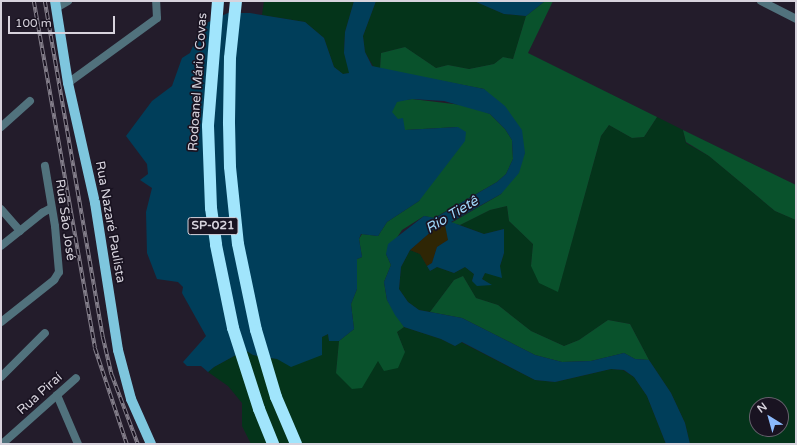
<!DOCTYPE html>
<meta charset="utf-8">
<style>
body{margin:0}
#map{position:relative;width:797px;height:445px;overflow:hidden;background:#231c2b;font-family:"Varela Round",sans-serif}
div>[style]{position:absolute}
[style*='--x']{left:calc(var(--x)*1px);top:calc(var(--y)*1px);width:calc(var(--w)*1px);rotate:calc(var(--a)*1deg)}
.green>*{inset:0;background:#04341a}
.forest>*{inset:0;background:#09522c}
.sand>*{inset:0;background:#2f2605}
.water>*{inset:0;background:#003e5a}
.minor>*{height:8px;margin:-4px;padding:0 4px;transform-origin:4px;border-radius:4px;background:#51727d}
.major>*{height:10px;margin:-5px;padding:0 5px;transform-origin:5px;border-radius:5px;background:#7ec6de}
.highway>*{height:12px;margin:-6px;padding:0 6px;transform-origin:6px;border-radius:6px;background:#a1e5fc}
.rail>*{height:3.5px;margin-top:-1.75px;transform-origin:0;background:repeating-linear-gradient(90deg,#191321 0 6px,#847f8b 0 12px);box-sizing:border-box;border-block:1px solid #847f8b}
span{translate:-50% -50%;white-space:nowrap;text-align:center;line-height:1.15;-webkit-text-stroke:3.5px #191321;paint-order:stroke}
.shield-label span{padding:1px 3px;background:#191321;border:1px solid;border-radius:3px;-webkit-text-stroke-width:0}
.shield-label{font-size:12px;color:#d7d3dd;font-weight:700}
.street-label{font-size:13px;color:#d7d3dd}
.water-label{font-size:14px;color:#a0d8fa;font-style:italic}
.frame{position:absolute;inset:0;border:2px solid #d7d3dd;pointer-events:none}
.north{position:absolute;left:749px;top:397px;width:40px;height:40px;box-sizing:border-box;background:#191321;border:1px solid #65606c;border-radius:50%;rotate:323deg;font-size:11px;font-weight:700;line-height:16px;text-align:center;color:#d7d3dd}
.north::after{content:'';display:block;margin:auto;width:14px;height:18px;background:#8bbafc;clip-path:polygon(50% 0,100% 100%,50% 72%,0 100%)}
.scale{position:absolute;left:8px;top:16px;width:107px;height:18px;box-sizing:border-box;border:2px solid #d7d3dd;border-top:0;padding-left:5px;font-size:12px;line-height:14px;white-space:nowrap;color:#d7d3dd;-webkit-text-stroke:3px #191321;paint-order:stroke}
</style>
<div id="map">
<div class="green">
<div style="clip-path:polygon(264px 1px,354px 1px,345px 32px,344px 53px,350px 73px,343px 74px,334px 67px,324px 38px,305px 22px,262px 15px)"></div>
<div style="clip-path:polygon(376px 1px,474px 1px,504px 14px,526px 16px,513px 59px,503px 57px,494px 64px,469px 69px,448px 65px,436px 68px,405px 47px,381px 53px,380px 69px,373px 66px,365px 52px,363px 36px)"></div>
<div style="clip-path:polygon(evenodd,657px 117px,683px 130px,686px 143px,709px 156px,775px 211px,796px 220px,796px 444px,690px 444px,685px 423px,671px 393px,649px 360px,630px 324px,608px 320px,579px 340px,564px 346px,531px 331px,498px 305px,476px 298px,463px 276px,454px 280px,430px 312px,419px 310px,408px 302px,399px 289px,401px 267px,410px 250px,420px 254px,430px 271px,437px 267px,454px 273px,465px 267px,474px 274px,472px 281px,491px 285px,482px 279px,485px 273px,500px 266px,504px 253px,504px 229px,484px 234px,460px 225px,490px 210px,507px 206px,509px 221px,533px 244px,531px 266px,558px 291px,601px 136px,609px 125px,632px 138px,644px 137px,657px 117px,757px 405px,781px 405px,781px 429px,757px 429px,757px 405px)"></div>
<div style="clip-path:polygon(404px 327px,441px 339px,455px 346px,461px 342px,535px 380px,555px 382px,611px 369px,623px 370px,634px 377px,647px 396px,666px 444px,251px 444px,242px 426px,242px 403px,228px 386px,208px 372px,214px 367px,245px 350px,253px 355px,277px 359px,328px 334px,329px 341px,339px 341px,336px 373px,405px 352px,397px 332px)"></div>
</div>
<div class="forest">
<div style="clip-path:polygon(545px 1px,553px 1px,528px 53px,657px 117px,644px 137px,632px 138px,609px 125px,601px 136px,558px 292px,539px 283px,531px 266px,533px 244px,509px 221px,507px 206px,490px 210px,460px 225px,451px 223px,501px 194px,525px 153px,484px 89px,380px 69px,381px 53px,405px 47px,436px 68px,448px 65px,469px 69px,494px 64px,503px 57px,513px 59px,526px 16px)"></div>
<div style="clip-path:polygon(412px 99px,470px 106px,490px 114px,505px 129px,512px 140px,513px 159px,506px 174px,497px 182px,434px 218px,424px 216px,402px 230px,386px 254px,391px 265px,384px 282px,387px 300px,404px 327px,397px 332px,405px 352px,398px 368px,384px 371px,378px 361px,362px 388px,352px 389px,336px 373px,339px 341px,354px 329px,351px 304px,357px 289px,357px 259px,362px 257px,359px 239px,362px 234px,378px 236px,387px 222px,419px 201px,458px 127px,405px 130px,391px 112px,397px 101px)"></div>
<div style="clip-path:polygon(683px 130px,796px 185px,796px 220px,775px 211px,709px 156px,686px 142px)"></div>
<div style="clip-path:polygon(463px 276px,476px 298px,498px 305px,531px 331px,564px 346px,579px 340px,608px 320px,630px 324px,649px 360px,635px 359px,624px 353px,591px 361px,562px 362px,535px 355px,462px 318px,430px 312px,454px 280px)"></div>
</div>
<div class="sand">
<div style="clip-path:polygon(446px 224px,448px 240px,437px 247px,432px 263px,427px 266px,420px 254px,410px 250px,434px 229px)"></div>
</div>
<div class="water">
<div style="clip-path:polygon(354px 1px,376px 1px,363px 36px,365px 52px,372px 66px,484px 89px,505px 106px,522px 130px,525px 153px,519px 173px,501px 194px,451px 222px,484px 234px,504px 229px,504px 253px,500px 266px,502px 278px,485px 273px,482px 279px,492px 285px,477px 286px,472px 281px,474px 274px,465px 267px,454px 273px,437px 267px,430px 271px,427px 266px,432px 263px,437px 247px,448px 240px,445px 225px,434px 229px,410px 250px,401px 267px,399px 289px,408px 302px,419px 310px,462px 318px,535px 355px,562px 362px,591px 361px,624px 353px,635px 359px,649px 360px,671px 393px,685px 423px,690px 444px,666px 444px,647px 396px,634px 377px,624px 370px,611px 369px,555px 382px,535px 380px,462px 342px,455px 346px,441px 339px,404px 327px,395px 315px,387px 300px,384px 282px,391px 265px,386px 254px,388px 244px,424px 216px,435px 218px,497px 182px,506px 174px,513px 159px,512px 140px,505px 129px,490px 114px,444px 101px,412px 99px,397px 102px,392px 112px,398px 119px,403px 118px,405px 130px,458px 127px,466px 132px,465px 141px,419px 201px,387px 222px,378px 236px,361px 234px,359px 239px,362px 257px,357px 259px,357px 289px,351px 304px,354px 329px,339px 341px,329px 341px,328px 334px,322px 337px,322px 355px,291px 367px,277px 359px,253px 355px,245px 350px,214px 367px,208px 372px,201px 366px,187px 366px,183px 362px,206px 336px,182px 293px,183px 287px,178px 282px,157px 279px,147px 253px,146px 212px,152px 188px,140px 180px,148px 174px,147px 164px,126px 136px,152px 101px,172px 86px,182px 58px,190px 53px,202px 25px,228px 13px,250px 13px,305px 22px,324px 38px,334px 67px,343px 74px,349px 73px,344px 53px,345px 32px)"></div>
<div style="clip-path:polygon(474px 1px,545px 1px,526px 16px,504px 14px)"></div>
</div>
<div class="minor">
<div style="--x:761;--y:1;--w:39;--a:27"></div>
<div style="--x:56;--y:8;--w:14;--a:-30"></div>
<div style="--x:68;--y:83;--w:110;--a:-36.1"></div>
<div style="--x:157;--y:18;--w:17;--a:-93"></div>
<div style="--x:1;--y:127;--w:39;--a:-42"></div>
<div style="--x:1;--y:209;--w:29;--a:49"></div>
<div style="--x:1;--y:246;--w:53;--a:-38.8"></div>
<div style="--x:42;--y:213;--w:10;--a:-29"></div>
<div style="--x:1;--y:322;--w:68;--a:-38.4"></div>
<div style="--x:54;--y:280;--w:9;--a:-58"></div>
<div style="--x:59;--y:272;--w:46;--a:-95"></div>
<div style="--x:55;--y:226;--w:61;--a:-99.5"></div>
<div style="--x:1;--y:377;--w:62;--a:-45"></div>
<div style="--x:57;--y:395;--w:53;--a:66.8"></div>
<div style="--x:2;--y:444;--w:99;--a:-41.7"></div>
</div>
<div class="major">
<div style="--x:55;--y:1;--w:83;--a:81"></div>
<div style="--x:68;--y:83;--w:123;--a:77.3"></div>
<div style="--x:95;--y:203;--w:149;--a:81.1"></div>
<div style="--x:118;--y:350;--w:51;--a:75.1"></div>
<div style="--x:131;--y:399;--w:49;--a:66"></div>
</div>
<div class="highway">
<div style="--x:218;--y:1;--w:125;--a:94.6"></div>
<div style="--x:208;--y:126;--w:82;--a:87.9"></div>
<div style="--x:211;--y:208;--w:37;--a:82"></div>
<div style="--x:216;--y:245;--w:85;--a:78.4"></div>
<div style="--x:233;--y:328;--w:85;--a:72.2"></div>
<div style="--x:259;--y:409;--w:38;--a:68"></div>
<div style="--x:236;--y:1;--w:57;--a:96"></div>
<div style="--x:230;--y:58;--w:65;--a:90.9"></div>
<div style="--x:229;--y:123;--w:44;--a:88.7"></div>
<div style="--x:230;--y:167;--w:77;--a:84.1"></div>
<div style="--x:238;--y:244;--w:88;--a:78.2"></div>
<div style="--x:256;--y:330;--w:70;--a:73.4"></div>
<div style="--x:276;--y:397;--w:51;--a:66.9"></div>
</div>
<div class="rail">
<div style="--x:34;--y:1;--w:352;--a:80"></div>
<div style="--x:95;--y:348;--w:101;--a:71.6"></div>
<div style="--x:45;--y:1;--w:341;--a:80.2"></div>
<div style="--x:103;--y:337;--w:39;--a:77"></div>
<div style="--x:112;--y:375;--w:74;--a:69.4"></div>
</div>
<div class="shield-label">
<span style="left:213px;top:226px">SP-021</span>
</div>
<div class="street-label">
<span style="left:198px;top:82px;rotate:-86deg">Rodoanel Mário Covas</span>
<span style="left:65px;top:220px;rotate:82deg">Rua São José</span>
<span style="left:110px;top:222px;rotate:80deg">Rua Nazaré Paulista</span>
<span style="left:40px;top:394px;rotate:-42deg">Rua Piraí</span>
</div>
<div class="water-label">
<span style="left:452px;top:215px;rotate:-31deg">Rio Tietê</span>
</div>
<div class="frame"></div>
<div class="north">N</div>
<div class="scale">100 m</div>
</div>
